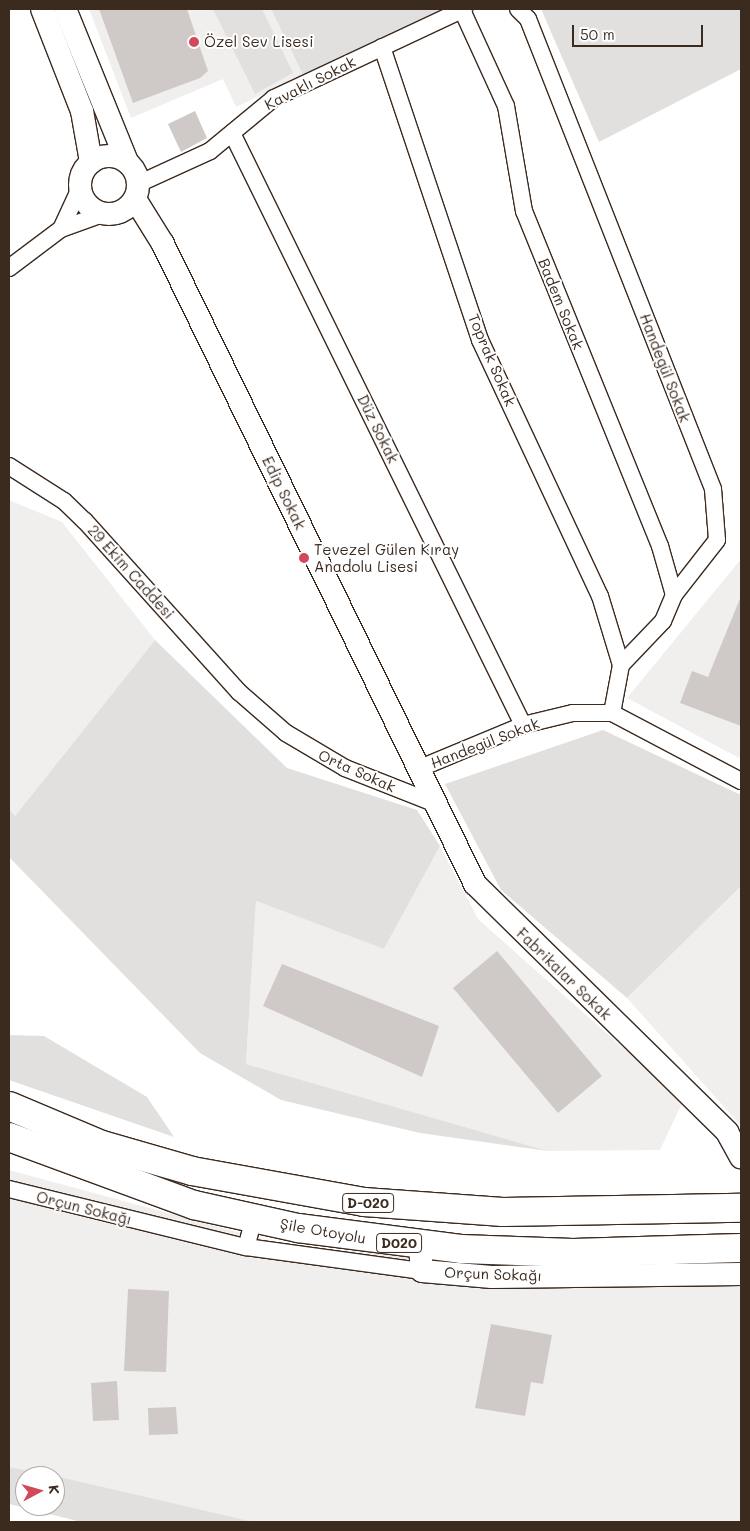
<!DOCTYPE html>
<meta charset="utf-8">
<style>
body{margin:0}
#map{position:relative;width:750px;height:1531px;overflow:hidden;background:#fff;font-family:Mali,sans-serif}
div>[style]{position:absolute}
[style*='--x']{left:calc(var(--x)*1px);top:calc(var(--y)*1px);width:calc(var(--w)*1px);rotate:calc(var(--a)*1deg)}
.built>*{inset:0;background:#f1efee}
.green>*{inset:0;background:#e2e0de}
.building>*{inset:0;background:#cfcac7}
.roads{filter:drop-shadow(1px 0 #3b2a1e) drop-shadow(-1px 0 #3b2a1e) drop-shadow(0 1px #3b2a1e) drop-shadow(0 -1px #3b2a1e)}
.street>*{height:16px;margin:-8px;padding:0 8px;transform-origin:8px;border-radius:8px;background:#fff}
.secondary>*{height:22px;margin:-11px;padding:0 11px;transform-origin:11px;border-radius:11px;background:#fff}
.secondary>.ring{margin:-11px;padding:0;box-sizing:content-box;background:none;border:22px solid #fff;border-radius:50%}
.highway>*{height:28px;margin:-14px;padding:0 14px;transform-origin:14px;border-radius:14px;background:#fff}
.dots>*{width:14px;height:14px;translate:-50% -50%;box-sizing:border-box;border:2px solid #fff;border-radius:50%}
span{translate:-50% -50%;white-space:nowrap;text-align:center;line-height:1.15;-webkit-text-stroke:4px #fff;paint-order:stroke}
.shield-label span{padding:1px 4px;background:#fff;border:1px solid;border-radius:4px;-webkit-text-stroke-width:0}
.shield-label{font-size:14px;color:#3b2a1e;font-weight:700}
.poi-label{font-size:15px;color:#3b2a1e}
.left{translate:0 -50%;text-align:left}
.street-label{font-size:15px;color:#3b2a1e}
.frame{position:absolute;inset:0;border:10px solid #3b2a1e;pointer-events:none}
.north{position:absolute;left:15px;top:1466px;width:50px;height:50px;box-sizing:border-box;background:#fff;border:1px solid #b1aaa5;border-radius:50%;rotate:84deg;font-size:14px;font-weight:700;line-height:20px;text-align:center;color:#3b2a1e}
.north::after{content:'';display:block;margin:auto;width:18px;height:22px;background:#d1495b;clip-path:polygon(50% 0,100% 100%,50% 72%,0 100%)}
.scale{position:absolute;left:572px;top:25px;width:131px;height:22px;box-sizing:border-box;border:2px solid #3b2a1e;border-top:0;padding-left:6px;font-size:15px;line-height:18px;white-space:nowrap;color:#3b2a1e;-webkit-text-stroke:4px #fff;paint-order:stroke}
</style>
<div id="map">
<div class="built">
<div style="clip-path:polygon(89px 9px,271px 9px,303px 75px,236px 107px,223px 79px,131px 118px)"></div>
<div style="clip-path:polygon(9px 500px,62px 522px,155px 640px,15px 816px,9px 809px)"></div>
<div style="clip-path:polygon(741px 559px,741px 759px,627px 698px)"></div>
<div style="clip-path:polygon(440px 846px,478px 919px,683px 1101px,660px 1150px,548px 1151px,246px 1064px,256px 901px,384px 949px)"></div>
<div style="clip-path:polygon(741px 886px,741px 1126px,627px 998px)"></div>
<div style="clip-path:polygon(9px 1170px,286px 1245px,497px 1264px,741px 1262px,741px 1522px,254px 1522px,9px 1467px)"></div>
</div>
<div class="green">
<div style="clip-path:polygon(213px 9px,262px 9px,293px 73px,255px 94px)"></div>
<div style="clip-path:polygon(271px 9px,450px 9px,303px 75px)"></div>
<div style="clip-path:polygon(541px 9px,741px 9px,741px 69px,599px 142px)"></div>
<div style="clip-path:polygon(155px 640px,287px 768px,417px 810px,440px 846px,384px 949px,256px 901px,246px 1064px,548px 1151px,420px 1133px,281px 1100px,200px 1053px,9px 857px,9px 809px,15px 816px)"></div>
<div style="clip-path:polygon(603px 730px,741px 795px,741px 886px,627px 998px,501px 890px,445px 784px)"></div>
<div style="clip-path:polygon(9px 1035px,44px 1036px,147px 1097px,174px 1137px,9px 1080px)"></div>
<div style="clip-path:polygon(9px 1467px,53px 1476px,25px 1476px,25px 1506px,55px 1506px,55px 1476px,254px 1522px,81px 1522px,9px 1504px)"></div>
</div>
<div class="building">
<div style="clip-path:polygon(99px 9px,187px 9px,208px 71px,200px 78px,133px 103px)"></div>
<div style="clip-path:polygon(195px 111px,207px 138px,181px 152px,168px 124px)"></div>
<div style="clip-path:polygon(741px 596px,741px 726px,680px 703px,692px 671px,708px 677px)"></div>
<div style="clip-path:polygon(497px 951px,602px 1076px,558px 1113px,453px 988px)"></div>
<div style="clip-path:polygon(282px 964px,439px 1026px,422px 1077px,263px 1006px)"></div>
<div style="clip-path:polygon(128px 1289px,169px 1291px,166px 1372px,124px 1371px)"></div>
<div style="clip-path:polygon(491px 1324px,552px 1335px,543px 1384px,531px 1382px,525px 1416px,475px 1408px)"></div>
<div style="clip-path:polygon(117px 1381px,119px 1420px,93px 1421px,91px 1383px)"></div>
<div style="clip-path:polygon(176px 1407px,178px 1434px,149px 1435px,148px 1408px)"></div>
</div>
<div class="roads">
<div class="street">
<div style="--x:518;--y:9;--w:14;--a:45"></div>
<div style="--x:528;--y:19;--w:505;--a:68.51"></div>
<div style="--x:713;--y:489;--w:51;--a:85.5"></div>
<div style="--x:717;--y:540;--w:70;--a:128"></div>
<div style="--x:674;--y:595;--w:28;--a:113"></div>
<div style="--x:663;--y:621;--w:61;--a:133.7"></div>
<div style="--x:621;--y:665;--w:49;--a:100.6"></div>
<div style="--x:462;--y:10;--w:106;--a:65.4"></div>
<div style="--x:506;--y:106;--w:107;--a:80.3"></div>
<div style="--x:524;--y:211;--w:362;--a:67.9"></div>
<div style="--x:660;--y:546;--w:51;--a:74.1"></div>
<div style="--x:382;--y:47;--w:309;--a:71.5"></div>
<div style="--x:480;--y:340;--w:283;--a:64.9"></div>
<div style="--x:600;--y:596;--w:72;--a:73.1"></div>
<div style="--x:232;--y:133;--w:660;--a:63.82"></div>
<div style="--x:138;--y:184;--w:79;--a:-24.6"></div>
<div style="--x:210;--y:151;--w:83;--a:-39.6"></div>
<div style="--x:274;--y:98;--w:210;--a:-25.1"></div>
<div style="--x:61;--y:229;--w:45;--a:-65.1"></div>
<div style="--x:9;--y:268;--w:65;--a:-36.9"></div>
<div style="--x:61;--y:229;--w:45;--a:-19.7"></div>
<div style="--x:9;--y:466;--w:65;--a:32.5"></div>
<div style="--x:64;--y:501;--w:29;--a:44"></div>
<div style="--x:85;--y:521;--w:230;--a:48"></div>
<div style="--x:239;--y:692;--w:62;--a:41.1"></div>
<div style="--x:286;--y:733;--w:69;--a:30.7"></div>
<div style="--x:345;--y:768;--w:96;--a:21.5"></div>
<div style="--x:418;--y:769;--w:114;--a:-22.7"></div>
<div style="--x:523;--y:725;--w:51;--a:-13.5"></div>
<div style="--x:573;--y:713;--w:39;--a:0"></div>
<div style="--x:612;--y:713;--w:146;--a:27.8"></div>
<div style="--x:9;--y:1189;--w:244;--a:13.8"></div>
<div style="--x:254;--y:1218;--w:30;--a:105"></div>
<div style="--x:246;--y:1247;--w:178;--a:7.8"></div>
</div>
<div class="secondary">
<div style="--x:42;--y:9;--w:110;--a:68.6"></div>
<div style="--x:82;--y:111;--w:52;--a:80"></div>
<div style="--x:65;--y:9;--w:165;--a:67.9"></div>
<div class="ring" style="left:80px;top:156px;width:36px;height:36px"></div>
<div style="--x:135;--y:199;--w:53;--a:58.1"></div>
<div style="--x:163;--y:244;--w:712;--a:64.01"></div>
<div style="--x:475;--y:884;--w:354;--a:44.5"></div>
<div style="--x:727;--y:1132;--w:29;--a:61"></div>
<div style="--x:420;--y:1245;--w:26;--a:86"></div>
<div style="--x:422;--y:1271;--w:70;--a:4.9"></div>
<div style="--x:492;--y:1277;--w:249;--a:-0.7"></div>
</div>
<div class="highway">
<div style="--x:9;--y:1106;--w:101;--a:22.8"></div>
<div style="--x:102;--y:1145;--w:94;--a:16.1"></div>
<div style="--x:192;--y:1171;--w:175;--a:10.2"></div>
<div style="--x:364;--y:1202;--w:139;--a:4.1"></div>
<div style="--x:503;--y:1212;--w:238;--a:-1"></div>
<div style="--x:9;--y:1137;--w:197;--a:20.2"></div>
<div style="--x:194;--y:1205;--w:107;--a:12.5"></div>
<div style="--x:298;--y:1228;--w:164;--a:7.3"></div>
<div style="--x:461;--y:1249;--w:112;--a:2"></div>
<div style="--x:573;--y:1253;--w:168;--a:-1.7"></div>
</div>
</div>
<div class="dots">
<div style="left:194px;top:42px;background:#d1495b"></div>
<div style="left:304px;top:558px;background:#d1495b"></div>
</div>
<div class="shield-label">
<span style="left:368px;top:1203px">D-020</span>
<span style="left:399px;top:1243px">D020</span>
</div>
<div class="poi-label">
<span class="left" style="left:204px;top:42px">Özel Sev Lisesi</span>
<span class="left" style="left:314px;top:558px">Tevezel Gülen Kıray<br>Anadolu Lisesi</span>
</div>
<div class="street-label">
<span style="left:310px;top:83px;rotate:-27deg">Kavaklı Sokak</span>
<span style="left:561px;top:304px;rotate:68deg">Badem Sokak</span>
<span style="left:492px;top:360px;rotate:67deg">Toprak Sokak</span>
<span style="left:665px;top:368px;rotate:69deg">Handegül Sokak</span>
<span style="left:378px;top:429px;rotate:64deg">Düz Sokak</span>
<span style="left:284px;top:493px;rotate:64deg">Edip Sokak</span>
<span style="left:131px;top:572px;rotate:48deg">29 Ekim Caddesi</span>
<span style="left:485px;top:743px;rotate:-21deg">Handegül Sokak</span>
<span style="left:357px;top:771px;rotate:24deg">Orta Sokak</span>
<span style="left:564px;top:974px;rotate:44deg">Fabrikalar Sokak</span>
<span style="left:84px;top:1208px;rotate:14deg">Orçun Sokağı</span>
<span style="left:323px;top:1231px;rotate:10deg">Şile Otoyolu</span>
<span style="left:493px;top:1274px;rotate:2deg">Orçun Sokağı</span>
</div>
<div class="frame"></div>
<div class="north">K</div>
<div class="scale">50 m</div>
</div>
